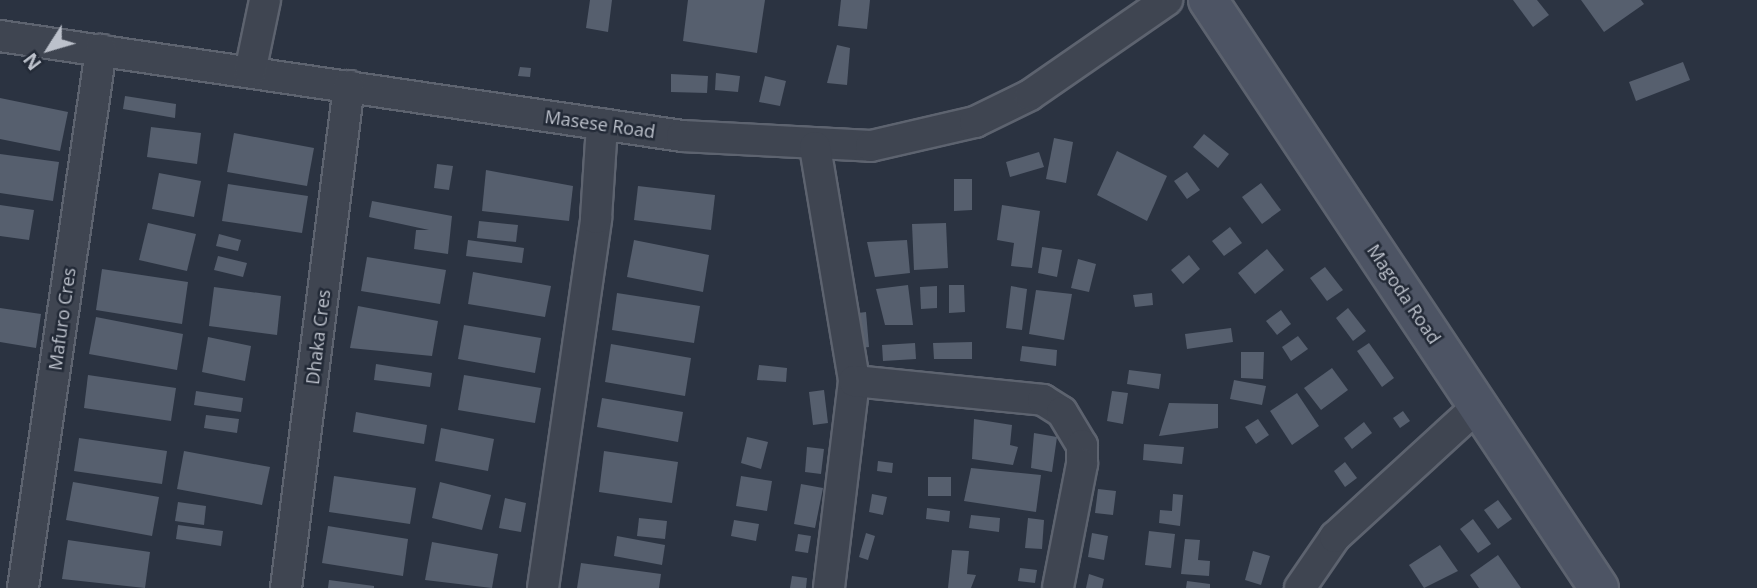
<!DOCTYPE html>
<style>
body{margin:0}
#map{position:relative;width:1757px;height:588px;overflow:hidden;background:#2b3341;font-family:"Open Sans",sans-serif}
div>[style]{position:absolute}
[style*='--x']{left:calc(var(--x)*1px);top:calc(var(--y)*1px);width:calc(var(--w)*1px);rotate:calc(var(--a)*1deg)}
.building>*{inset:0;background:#565f6e}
.roads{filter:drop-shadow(2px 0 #5d636f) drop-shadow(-2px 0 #5d636f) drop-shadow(0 2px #5d636f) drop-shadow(0 -2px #5d636f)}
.street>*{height:30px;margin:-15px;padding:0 15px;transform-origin:15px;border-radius:15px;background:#3f4551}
.secondary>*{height:38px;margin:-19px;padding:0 19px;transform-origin:19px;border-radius:19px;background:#4d5464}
span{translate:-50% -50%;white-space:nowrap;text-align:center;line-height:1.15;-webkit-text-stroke:5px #232a37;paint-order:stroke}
.street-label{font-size:18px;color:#bcc1cb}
.north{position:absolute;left:14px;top:14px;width:70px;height:70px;-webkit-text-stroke:5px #232a37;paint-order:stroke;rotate:233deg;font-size:19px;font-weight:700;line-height:28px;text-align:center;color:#bcc1cb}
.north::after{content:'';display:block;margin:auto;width:24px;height:32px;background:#bcc1cb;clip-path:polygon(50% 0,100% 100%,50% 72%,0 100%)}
</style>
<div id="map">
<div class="building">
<div style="clip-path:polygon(590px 0,612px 0,608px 32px,586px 28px)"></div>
<div style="clip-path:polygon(688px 0,765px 0,757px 53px,683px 41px)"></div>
<div style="clip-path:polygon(841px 0,870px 0,867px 29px,838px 26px)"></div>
<div style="clip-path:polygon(1513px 0,1537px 0,1549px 15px,1533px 27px)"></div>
<div style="clip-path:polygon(1581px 0,1641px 0,1644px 4px,1604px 32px)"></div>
<div style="clip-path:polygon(837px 45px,850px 48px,847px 85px,827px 83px)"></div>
<div style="clip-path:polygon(1683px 62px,1690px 80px,1636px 101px,1629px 82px)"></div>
<div style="clip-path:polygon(520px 67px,531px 68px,530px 77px,518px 76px)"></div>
<div style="clip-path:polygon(716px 73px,740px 76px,738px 92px,715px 90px)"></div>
<div style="clip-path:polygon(671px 74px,708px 76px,707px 93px,671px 92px)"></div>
<div style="clip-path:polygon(765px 76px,786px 81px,780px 106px,759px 102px)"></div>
<div style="clip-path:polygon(125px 96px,176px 104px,175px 118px,123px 109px)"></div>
<div style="clip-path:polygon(0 98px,68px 112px,60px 151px,0 139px)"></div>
<div style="clip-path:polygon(151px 127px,201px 133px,197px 164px,147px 157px)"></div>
<div style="clip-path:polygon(234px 133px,314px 148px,307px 186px,227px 172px)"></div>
<div style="clip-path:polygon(1204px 134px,1229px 154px,1218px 168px,1193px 147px)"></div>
<div style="clip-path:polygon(1054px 138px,1073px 142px,1066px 183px,1046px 179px)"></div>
<div style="clip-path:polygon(1117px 151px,1167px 176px,1147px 221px,1097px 195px)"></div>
<div style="clip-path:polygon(1039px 152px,1044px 167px,1010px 177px,1006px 162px)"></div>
<div style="clip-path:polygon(0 154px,59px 162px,53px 201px,0 193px)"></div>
<div style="clip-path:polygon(437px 164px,453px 166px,449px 190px,434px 188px)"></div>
<div style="clip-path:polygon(486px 170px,573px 186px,569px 221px,482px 211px)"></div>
<div style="clip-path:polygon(1187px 172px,1200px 190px,1187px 199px,1174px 181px)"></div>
<div style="clip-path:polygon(159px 173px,201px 181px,194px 217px,152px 209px)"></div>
<div style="clip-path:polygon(954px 179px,972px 179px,972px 210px,954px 211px)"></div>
<div style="clip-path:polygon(1261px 183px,1281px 210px,1262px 224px,1242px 197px)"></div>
<div style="clip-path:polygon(228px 184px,308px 196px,302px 233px,222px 221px)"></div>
<div style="clip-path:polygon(638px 186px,715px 195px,711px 230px,634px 220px)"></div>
<div style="clip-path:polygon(372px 201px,452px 216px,448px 254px,414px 249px,416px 230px,429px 230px,369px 217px)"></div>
<div style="clip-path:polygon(0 205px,34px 210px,29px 240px,0 236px)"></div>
<div style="clip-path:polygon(1002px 205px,1040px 211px,1032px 268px,1011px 266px,1014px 243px,997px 240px)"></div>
<div style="clip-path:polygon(479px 221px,518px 225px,516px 242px,477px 238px)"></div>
<div style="clip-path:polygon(148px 223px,196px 234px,187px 271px,139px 260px)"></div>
<div style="clip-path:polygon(946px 223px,948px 268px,914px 270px,912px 224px)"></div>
<div style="clip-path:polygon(1230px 227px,1242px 243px,1224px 256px,1212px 241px)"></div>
<div style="clip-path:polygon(219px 234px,241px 240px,238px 251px,216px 246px)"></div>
<div style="clip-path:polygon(468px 240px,524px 248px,522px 263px,466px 256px)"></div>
<div style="clip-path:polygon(634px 240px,709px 255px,703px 292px,627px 277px)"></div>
<div style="clip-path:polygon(907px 240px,910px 273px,875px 277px,867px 242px)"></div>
<div style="clip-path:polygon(1042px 247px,1062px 250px,1057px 277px,1038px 273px)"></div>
<div style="clip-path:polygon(1267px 249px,1284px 270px,1255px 294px,1238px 273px)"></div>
<div style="clip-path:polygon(1189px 255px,1200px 269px,1183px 284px,1171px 270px)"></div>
<div style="clip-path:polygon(218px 256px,247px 263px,243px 277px,214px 270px)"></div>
<div style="clip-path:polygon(367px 257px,446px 270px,440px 304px,361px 291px)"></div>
<div style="clip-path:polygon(1078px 259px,1096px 264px,1089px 292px,1071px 288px)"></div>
<div style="clip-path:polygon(1325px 267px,1343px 290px,1327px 301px,1310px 278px)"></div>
<div style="clip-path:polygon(102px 269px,188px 282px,182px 324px,96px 310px)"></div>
<div style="clip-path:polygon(473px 272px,551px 286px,545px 317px,468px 304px)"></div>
<div style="clip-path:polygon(908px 285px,913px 325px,885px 325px,876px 289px)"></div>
<div style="clip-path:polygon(949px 285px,964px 285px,965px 312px,949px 313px)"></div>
<div style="clip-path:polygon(937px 286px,937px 308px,921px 309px,920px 287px)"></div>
<div style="clip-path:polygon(1011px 286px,1027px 289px,1022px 330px,1006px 328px)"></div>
<div style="clip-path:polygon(214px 287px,281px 296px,277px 335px,209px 326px)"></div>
<div style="clip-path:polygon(1036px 290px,1072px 294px,1064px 340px,1029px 334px)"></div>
<div style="clip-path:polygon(617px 293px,700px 306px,694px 343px,612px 330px)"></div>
<div style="clip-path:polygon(1152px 293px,1153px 305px,1135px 307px,1133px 295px)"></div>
<div style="clip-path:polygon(358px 306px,438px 321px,432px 356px,350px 348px)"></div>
<div style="clip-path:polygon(0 308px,41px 314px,36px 348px,0 342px)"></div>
<div style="clip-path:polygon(1348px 308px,1366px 331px,1353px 341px,1336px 318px)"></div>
<div style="clip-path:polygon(1281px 310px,1291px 324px,1277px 335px,1266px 321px)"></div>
<div style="clip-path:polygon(866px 312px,869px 347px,861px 348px,858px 313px)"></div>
<div style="clip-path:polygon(96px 317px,183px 334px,177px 370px,89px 354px)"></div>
<div style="clip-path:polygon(464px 325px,541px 338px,535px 373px,458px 359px)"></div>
<div style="clip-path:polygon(1231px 328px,1233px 342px,1187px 349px,1185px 334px)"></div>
<div style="clip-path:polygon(1298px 336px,1308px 349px,1291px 361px,1282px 347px)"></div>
<div style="clip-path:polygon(208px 337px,251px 346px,245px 381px,202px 372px)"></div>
<div style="clip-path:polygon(972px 342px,972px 359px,934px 359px,933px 343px)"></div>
<div style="clip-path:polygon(915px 343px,916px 359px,883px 361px,882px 345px)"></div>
<div style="clip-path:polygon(1369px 343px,1394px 378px,1382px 387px,1357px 351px)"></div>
<div style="clip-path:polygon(611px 344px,691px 358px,685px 396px,605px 382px)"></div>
<div style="clip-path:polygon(1022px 346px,1057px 350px,1056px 366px,1020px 361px)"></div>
<div style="clip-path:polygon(1241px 352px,1264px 352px,1263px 379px,1241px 378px)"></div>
<div style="clip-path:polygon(376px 364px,432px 373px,430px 387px,374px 380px)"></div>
<div style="clip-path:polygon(759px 365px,787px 368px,786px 382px,757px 380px)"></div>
<div style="clip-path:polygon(1332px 368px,1348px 390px,1321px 410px,1304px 388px)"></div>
<div style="clip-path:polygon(1129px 370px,1161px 374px,1159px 389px,1127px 384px)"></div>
<div style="clip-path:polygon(88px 375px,176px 388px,171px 421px,84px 408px)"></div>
<div style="clip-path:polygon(464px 375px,541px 388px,535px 423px,458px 410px)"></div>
<div style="clip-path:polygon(1234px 380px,1266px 386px,1262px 405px,1230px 399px)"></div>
<div style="clip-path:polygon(824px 390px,828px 423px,813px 425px,809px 392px)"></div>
<div style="clip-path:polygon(196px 391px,243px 398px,241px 412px,194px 405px)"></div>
<div style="clip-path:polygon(1112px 391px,1128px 393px,1123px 424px,1107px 421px)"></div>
<div style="clip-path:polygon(1297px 393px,1319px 426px,1292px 445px,1270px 411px)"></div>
<div style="clip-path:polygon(602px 398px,683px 412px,678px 442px,597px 427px)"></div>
<div style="clip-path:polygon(1169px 403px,1218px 404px,1218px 428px,1159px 436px)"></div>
<div style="clip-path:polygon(1403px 411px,1410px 421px,1400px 428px,1393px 418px)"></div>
<div style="clip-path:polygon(356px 412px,427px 425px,424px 444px,353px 432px)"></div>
<div style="clip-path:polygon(206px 415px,239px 419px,237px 433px,204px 428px)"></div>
<div style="clip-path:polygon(974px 419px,1012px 425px,1010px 445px,1018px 447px,1013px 465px,972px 459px)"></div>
<div style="clip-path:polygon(1258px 419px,1269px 435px,1256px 444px,1245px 427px)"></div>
<div style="clip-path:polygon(1364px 422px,1372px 433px,1352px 449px,1344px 438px)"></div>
<div style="clip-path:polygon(441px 428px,494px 439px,488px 471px,435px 461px)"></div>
<div style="clip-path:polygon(1034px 433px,1057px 437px,1052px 472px,1031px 468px)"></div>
<div style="clip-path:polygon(747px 437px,768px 442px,761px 469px,741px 463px)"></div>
<div style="clip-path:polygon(79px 438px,167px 451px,162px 484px,74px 471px)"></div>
<div style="clip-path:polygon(1144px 444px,1184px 447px,1182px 464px,1143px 460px)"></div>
<div style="clip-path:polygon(807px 447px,824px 449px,821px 474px,805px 472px)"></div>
<div style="clip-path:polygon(184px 451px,270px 467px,262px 505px,177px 489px)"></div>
<div style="clip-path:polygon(604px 451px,678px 462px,672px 503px,599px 492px)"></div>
<div style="clip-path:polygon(878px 461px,893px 463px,892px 473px,877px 471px)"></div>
<div style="clip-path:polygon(1345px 462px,1357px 478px,1345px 487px,1334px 471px)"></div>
<div style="clip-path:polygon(971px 468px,1041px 475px,1036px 512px,964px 501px)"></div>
<div style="clip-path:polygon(334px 476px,416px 488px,410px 524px,329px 512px)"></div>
<div style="clip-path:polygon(741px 476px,772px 481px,767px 511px,736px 506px)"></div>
<div style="clip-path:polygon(928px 477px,951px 477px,951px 496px,928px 496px)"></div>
<div style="clip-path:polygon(73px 482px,159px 497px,152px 536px,66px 520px)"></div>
<div style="clip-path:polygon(440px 482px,491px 495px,482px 530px,432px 518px)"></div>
<div style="clip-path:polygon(801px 484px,823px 488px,815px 528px,794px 524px)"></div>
<div style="clip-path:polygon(1098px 489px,1116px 491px,1113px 515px,1095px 513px)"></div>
<div style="clip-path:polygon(872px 494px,887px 497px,883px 515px,869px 512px)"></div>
<div style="clip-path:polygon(1173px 494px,1183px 495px,1180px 526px,1159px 523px,1160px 510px,1172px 511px)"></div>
<div style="clip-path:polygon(505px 498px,526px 503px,521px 532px,499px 528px)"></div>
<div style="clip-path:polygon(1498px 500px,1512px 519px,1498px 529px,1484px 510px)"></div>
<div style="clip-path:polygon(178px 502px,206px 506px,204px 525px,175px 521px)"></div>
<div style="clip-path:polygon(927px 508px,950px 511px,949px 522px,926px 519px)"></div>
<div style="clip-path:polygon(971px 515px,1000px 518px,999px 532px,969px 528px)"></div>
<div style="clip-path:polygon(639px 518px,667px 521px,665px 539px,637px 536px)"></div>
<div style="clip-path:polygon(1028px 518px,1044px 520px,1042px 549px,1025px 548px)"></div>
<div style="clip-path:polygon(1473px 519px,1491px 544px,1478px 553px,1460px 529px)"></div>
<div style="clip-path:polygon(734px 520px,759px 524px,756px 541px,731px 536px)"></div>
<div style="clip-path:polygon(178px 525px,223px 531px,221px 546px,176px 539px)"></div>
<div style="clip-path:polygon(328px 526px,408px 539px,403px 576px,322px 563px)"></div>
<div style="clip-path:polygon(1149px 531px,1175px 534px,1171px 568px,1145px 565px)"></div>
<div style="clip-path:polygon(866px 533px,875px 536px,868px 560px,859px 557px)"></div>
<div style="clip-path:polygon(1092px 533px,1108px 536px,1104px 560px,1088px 557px)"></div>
<div style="clip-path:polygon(798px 534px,811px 536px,808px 553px,795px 551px)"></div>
<div style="clip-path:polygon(617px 536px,665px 545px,662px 565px,614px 556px)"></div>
<div style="clip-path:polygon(1185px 539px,1200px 540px,1198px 560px,1210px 561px,1209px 576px,1181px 574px)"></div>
<div style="clip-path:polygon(68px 540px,150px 552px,145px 588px,62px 579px)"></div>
<div style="clip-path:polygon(432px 542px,498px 554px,492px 588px,425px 580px)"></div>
<div style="clip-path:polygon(1440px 545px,1458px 571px,1424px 588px,1409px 565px)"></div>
<div style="clip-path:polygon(952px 550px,969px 551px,967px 574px,976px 575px,971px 588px,948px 588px)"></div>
<div style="clip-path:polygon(1253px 551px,1270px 556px,1261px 585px,1245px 580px)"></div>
<div style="clip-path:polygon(1498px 555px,1521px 588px,1479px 588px,1470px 575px)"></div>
<div style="clip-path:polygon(581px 563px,661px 574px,659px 588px,577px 588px)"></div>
<div style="clip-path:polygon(1020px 568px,1037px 570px,1035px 583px,1018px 581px)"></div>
<div style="clip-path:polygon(1089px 574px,1104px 579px,1102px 588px,1086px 588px)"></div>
<div style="clip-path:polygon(792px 576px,807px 578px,806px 588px,790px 588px)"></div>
<div style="clip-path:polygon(329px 580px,374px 586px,374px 588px,328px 588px)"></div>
<div style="clip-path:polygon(1187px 581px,1210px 584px,1210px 588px,1186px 588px)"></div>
</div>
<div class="roads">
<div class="street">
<div style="--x:0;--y:36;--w:689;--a:8.34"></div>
<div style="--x:682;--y:136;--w:189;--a:3"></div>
<div style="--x:871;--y:146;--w:107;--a:-13"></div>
<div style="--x:975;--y:122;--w:61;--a:-26.1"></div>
<div style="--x:1030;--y:95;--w:167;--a:-34.7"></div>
<div style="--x:250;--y:72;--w:74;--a:-78.2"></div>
<div style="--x:815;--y:147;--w:237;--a:80.5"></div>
<div style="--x:854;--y:381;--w:209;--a:96.9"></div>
<div style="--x:854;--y:381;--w:190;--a:5.7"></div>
<div style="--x:1043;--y:400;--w:22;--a:32"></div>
<div style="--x:1062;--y:412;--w:39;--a:59"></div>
<div style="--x:1082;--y:445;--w:19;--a:90"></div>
<div style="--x:1082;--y:464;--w:126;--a:101"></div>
<div style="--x:23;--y:588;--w:544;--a:-81.75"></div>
<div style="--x:286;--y:588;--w:506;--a:-82.85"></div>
<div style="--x:543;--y:588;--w:374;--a:-81.8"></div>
<div style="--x:596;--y:218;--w:94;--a:-86.3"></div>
<div style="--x:1300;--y:588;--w:62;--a:-55.5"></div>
<div style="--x:1335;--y:537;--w:194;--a:-42.5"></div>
</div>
<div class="secondary">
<div style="--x:1208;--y:0;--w:706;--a:56.38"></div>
</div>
</div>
<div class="street-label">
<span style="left:600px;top:124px;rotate:8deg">Masese Road</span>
<span style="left:1404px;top:294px;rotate:56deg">Magoda Road</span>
<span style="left:62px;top:319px;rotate:-82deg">Mafuro Cres</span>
<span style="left:318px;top:337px;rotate:-83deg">Dhaka Cres</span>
</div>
<div class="north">N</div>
</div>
